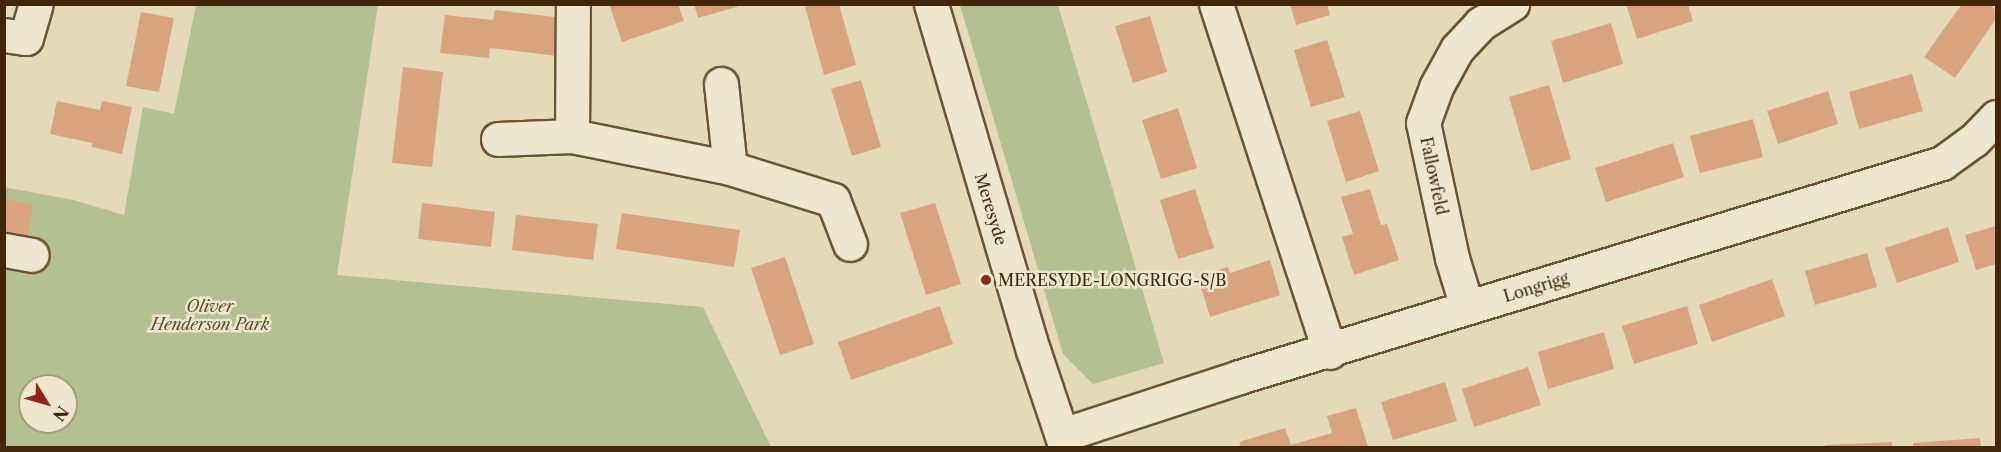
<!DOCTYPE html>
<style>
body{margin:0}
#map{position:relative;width:2001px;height:452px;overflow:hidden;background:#e4dab7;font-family:"Libre Caslon Text",serif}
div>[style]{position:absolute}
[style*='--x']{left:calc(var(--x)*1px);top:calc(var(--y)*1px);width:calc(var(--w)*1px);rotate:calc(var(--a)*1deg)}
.green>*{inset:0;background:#b4c08f}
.building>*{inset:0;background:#d8a47f}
.roads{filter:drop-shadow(2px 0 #6a5434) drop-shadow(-2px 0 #6a5434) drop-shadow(0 2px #6a5434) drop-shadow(0 -2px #6a5434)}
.minor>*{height:33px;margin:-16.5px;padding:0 16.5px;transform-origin:16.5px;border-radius:16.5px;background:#ede7d0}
.dots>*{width:16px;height:16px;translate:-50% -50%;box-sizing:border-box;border:3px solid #ede7d0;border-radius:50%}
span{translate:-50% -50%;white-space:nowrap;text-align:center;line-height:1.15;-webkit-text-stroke:5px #ede7d0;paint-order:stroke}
.street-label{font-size:16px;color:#412708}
.poi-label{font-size:16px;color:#412708}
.left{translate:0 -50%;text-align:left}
.park-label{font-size:16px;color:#5e4d2a;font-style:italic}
.frame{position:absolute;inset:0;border:6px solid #412708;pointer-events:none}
.north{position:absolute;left:18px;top:374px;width:60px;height:60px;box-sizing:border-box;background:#ede7d0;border:2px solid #a89a80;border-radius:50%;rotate:127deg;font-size:16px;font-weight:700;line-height:24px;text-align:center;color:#412708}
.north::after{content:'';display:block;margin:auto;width:21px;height:27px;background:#8f2418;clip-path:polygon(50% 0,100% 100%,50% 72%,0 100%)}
</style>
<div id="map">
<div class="green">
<div style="clip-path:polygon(evenodd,196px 5px,378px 5px,337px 275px,703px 307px,771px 447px,5px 447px,4px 187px,73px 200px,124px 215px,143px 107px,174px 114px,196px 5px,30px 386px,66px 386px,66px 422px,30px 422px,30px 386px)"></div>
<div style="clip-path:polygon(960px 5px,1058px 5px,1164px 363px,1093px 384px,1063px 354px)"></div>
</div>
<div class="building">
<div style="clip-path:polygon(609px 4px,678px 4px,684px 21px,622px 42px)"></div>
<div style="clip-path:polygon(694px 4px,742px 4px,743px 5px,698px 18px)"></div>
<div style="clip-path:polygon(814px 4px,839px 4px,856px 65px,824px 75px,805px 7px)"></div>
<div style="clip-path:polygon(1290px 4px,1327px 4px,1330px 15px,1296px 25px)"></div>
<div style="clip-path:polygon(1626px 4px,1688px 4px,1693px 21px,1637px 39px)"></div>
<div style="clip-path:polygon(1962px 4px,1988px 4px,1996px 10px,1996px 19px,1955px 78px,1924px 57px)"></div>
<div style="clip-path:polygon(495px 10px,563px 18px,558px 56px,490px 48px,489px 58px,440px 53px,445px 15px,493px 20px)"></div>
<div style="clip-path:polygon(141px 12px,174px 18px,159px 92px,126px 86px)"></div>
<div style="clip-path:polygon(1150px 16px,1167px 72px,1133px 83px,1115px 26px)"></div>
<div style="clip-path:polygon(1611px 23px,1623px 64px,1563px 83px,1551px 41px)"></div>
<div style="clip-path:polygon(1327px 40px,1345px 97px,1311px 107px,1294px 50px)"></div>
<div style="clip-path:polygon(403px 67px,443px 72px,432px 167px,392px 163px)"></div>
<div style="clip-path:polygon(1912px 74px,1923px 111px,1859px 129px,1849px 92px)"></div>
<div style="clip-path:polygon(861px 80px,881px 147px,852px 156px,831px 89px)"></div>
<div style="clip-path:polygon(1549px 85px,1571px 159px,1531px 171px,1509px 97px)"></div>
<div style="clip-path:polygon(1828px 91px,1838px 124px,1778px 144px,1767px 111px)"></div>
<div style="clip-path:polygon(57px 101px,100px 110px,102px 101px,132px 107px,122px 154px,92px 147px,92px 143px,50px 134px)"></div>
<div style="clip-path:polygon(1178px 108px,1197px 168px,1161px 179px,1142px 120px)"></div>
<div style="clip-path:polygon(1360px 111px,1379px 171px,1346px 182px,1327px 121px)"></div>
<div style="clip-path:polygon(1753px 119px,1763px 157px,1700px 173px,1690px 136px)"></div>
<div style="clip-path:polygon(1673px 143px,1684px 177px,1606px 202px,1595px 168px)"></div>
<div style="clip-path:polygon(1195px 189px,1214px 248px,1178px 259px,1160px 200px)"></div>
<div style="clip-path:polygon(1370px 189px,1381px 225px,1387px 224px,1399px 260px,1354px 275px,1342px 237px,1353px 234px,1341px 197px)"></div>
<div style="clip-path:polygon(4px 199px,33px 205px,27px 241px,4px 237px)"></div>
<div style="clip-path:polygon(422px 203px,495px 212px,491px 247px,418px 239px)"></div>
<div style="clip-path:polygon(935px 203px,961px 284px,926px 295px,900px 213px)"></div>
<div style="clip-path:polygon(622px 213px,740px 230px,734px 267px,616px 249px)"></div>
<div style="clip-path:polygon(516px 215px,598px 224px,593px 260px,512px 250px)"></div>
<div style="clip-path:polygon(1996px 226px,1996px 264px,1976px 270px,1965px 235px)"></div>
<div style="clip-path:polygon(1948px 227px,1959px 262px,1897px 283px,1885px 248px)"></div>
<div style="clip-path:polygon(1867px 253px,1877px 287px,1815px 305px,1805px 271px)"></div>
<div style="clip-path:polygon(785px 257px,814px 344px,780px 355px,751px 268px)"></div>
<div style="clip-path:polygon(1270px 260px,1280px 295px,1210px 317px,1198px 277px,1228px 267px,1230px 273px)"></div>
<div style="clip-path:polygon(1772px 279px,1785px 316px,1712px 342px,1699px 305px)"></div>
<div style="clip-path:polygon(940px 306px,953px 344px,851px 380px,838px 342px)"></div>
<div style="clip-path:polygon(1687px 306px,1698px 344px,1634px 364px,1622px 326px)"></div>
<div style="clip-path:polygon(1604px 332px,1614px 369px,1548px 389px,1538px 352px)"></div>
<div style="clip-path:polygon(1528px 367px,1541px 405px,1474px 427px,1462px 389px)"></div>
<div style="clip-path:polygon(1445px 382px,1457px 421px,1393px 440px,1381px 402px)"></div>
<div style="clip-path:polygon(1356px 408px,1368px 447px,1241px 447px,1239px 442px,1285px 428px,1291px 445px,1332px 433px,1327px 416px)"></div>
<div style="clip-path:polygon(1980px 438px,1981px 447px,1913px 447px,1913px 443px)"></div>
<div style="clip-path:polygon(1892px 442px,1892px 447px,1825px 447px,1825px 445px)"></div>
</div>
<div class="roads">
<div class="minor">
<div style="--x:931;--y:4;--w:361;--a:73.6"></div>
<div style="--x:1033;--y:350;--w:103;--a:71.4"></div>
<div style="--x:1216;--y:4;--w:366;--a:71.9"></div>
<div style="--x:4;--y:35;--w:22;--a:8"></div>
<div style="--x:26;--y:38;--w:35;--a:-74"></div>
<div style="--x:721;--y:84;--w:84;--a:83.9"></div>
<div style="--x:572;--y:136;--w:132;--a:-89.6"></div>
<div style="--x:498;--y:139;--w:74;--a:-2.3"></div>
<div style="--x:572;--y:136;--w:161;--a:11.4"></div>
<div style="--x:730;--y:168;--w:108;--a:17.3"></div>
<div style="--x:833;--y:200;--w:47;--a:68.9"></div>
<div style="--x:4;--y:250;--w:28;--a:10"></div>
<div style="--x:1467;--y:307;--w:51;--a:-107"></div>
<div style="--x:1452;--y:258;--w:138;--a:-102.1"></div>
<div style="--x:1423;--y:123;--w:38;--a:-70"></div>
<div style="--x:1436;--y:87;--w:43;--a:-61.1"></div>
<div style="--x:1457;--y:49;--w:34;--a:-47"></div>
<div style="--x:1480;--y:24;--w:38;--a:-32"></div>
<div style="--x:1062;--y:435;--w:186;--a:-18.1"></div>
<div style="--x:1239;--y:377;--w:735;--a:-16.93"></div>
<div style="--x:1942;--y:163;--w:39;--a:-36"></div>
<div style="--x:1974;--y:140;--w:32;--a:-46"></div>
</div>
</div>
<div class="dots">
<div style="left:986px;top:280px;background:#8f2418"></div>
</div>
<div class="street-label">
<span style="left:1434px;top:176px;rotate:78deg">Fallowfeld</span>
<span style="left:991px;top:209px;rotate:73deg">Meresyde</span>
<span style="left:1536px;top:287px;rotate:-17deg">Longrigg</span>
</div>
<div class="poi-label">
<span class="left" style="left:998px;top:280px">MERESYDE-LONGRIGG-S/B</span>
</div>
<div class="park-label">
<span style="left:210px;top:315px">Oliver<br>Henderson Park</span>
</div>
<div class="frame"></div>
<div class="north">N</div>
</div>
